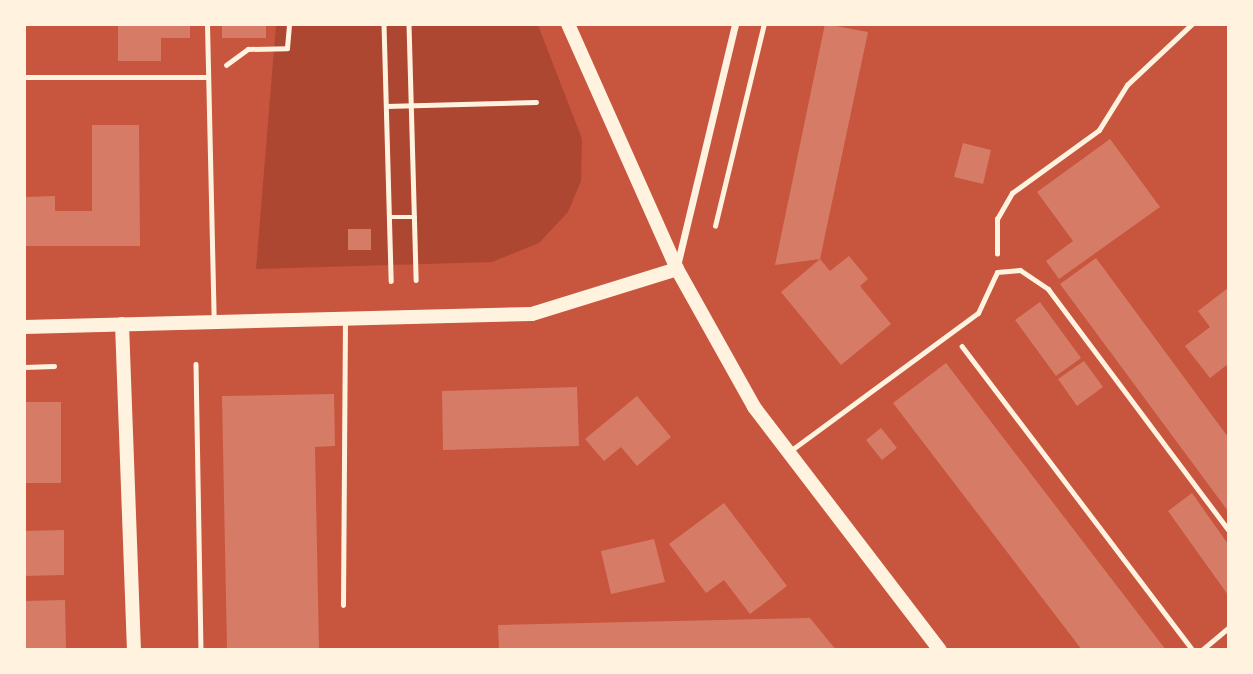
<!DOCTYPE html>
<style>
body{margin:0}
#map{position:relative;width:1253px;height:674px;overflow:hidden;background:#c8553d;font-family:Roboto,sans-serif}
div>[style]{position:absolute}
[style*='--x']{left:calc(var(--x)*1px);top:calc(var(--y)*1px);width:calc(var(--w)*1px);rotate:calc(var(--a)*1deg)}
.green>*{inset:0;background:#ae4732}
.building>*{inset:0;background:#d67c66}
.path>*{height:4.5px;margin:-2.25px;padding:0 2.25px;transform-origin:2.25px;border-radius:2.25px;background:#fff3e0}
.service>*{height:5px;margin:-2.5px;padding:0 2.5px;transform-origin:2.5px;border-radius:2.5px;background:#fff3e0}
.minor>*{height:7px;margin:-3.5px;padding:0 3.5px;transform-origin:3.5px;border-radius:3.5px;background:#fff3e0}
.secondary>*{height:14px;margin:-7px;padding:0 7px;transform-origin:7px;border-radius:7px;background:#fff3e0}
span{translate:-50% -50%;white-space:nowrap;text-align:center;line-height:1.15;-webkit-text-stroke:7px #fff3e0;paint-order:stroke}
.frame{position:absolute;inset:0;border:26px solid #fff3e0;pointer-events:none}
</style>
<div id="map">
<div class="green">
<div style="clip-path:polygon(276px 25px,538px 25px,582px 139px,581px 181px,568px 212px,539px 243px,492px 262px,256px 269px)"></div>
</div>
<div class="building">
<div style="clip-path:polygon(118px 24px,190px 24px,190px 38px,161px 38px,161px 61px,118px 61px)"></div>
<div style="clip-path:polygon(222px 24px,266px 24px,266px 38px,222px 38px)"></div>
<div style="clip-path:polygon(825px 24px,868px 32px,820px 259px,830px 271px,849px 256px,868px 279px,860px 286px,891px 324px,841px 365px,781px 292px,820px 259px,775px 265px)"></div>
<div style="clip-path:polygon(92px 125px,139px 125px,140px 246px,24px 246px,24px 197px,55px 196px,55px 211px,92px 211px)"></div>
<div style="clip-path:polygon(1110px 139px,1160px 207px,1059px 279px,1046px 261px,1073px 241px,1037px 192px)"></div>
<div style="clip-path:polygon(963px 143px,991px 150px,983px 184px,954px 177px)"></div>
<div style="clip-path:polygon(348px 229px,371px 229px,371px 250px,348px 250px)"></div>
<div style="clip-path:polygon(1096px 258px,1228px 437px,1228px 511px,1060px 284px)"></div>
<div style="clip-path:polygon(1228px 288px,1228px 364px,1210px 378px,1185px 346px,1210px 327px,1198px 311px)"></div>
<div style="clip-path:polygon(1040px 302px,1081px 358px,1056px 376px,1015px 320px)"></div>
<div style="clip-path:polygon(1084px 361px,1103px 387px,1077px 406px,1058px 379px)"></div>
<div style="clip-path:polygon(946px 363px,1166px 650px,1082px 650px,893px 403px)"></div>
<div style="clip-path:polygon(577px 387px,579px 446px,443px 450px,442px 391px)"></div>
<div style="clip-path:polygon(334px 394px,335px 446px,315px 447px,319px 648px,227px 650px,222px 396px)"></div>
<div style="clip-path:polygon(637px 396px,671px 437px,637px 466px,621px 447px,604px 461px,585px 439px)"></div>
<div style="clip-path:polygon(25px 402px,61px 402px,61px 483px,25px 483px)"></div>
<div style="clip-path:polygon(881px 428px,897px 448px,882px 460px,866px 440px)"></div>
<div style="clip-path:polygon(1192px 493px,1228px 544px,1228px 595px,1168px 511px)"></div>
<div style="clip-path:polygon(724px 503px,787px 586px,750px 614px,724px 580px,706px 593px,669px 544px)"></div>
<div style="clip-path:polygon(64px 530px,64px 575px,24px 576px,24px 531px)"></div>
<div style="clip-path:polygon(654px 539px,665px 582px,611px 594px,601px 551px)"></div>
<div style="clip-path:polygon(65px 600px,66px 650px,24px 650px,24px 601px)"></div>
<div style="clip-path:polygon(810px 618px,836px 650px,499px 650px,498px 625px)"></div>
</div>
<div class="path">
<div style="--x:384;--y:24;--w:257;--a:88.4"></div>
<div style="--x:409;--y:24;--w:256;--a:88.4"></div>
<div style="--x:226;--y:65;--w:27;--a:-36"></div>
<div style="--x:248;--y:49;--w:39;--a:-1"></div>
<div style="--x:287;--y:48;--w:24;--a:-85"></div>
<div style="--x:386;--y:106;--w:150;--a:-1.5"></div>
<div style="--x:389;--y:217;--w:26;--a:0"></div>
<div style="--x:715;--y:226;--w:208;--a:-76.4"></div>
<div style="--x:997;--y:254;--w:35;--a:-90"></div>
<div style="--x:997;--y:219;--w:30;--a:-60"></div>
<div style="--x:1012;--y:193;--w:107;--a:-35.9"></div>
<div style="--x:1099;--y:130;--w:53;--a:-58.1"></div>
<div style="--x:1127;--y:85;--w:89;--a:-43.2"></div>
<div style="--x:962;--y:346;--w:382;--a:52.8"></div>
<div style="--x:196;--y:364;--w:286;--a:89"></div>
<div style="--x:24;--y:367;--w:30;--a:-2"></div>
<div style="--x:1202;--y:650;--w:34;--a:-40"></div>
</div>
<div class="service">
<div style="--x:207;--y:24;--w:298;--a:88.7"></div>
<div style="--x:24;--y:77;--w:184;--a:0"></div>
<div style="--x:790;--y:451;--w:233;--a:-36.3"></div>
<div style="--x:978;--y:313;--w:45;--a:-65.1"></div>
<div style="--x:997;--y:272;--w:23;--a:-5"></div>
<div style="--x:1020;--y:270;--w:34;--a:34"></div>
<div style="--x:1048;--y:289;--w:301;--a:53.2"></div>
<div style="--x:343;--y:605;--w:284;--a:-89.6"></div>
</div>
<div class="minor">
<div style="--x:677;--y:266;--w:249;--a:-76.5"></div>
</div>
<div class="secondary">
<div style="--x:568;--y:24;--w:268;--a:66"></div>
<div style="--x:677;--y:269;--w:158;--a:60.8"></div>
<div style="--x:754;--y:407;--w:306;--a:52.6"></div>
<div style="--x:122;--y:324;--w:326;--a:87.9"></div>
<div style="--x:24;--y:327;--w:508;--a:-1.47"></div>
<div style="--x:532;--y:314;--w:152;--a:-17.2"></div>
</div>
<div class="frame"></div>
</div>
